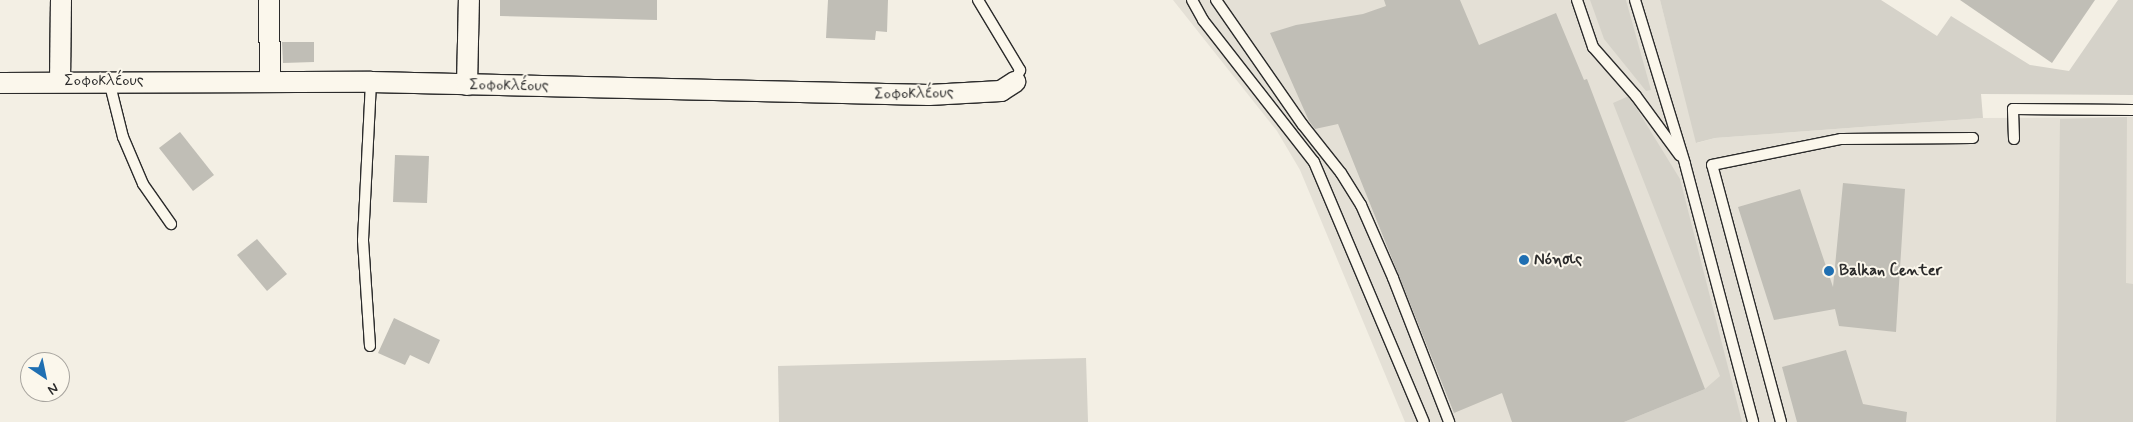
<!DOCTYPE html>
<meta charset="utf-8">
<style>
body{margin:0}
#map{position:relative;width:2133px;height:422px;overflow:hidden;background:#f3efe4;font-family:Mynerve,sans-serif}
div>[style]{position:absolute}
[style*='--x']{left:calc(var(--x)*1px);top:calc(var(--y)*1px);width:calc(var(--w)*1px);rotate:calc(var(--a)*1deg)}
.built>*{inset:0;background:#e4e0d6}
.green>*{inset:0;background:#d5d2c9}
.building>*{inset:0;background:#c0beb6}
.roads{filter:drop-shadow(1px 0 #2b2b2b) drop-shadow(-1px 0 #2b2b2b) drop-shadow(0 1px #2b2b2b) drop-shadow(0 -1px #2b2b2b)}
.lane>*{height:10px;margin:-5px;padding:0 5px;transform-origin:5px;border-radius:5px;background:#fbf7ec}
.street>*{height:20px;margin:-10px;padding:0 10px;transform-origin:10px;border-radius:10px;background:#fbf7ec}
.dots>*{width:14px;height:14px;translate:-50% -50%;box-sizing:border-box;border:2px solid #fbf7ec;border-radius:50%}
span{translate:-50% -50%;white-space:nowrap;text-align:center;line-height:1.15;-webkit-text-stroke:4px #fbf7ec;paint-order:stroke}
.street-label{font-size:16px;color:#2b2b2b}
.poi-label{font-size:16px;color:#2b2b2b;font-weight:700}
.left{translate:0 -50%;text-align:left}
.north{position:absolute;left:20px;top:352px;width:50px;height:50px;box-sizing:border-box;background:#fbf7ec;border:1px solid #a8a59f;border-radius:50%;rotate:146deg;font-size:14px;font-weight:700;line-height:20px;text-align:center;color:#2b2b2b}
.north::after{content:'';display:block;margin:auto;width:18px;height:22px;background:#1f6fb2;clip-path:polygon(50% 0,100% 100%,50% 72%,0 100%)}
</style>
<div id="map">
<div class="built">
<div style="clip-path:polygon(1173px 0,1660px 0,1697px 143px,1715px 138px,1983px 118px,2133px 117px,2133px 285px,2058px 283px,2056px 422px,1405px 422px,1300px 170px,1277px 131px)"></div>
</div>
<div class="green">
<div style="clip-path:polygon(1590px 0,1626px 0,1651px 90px,1646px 91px,1604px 39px)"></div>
<div style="clip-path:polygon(1660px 0,1881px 0,1937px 36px,1951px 16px,2030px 65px,2069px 71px,2118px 0,2133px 0,2133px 95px,1981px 94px,1983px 118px,1715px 138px,1696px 143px)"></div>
<div style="clip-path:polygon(1629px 96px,1680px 179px,1742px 422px,1624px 422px,1705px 389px,1720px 376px,1613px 103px)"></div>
<div style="clip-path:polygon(2127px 117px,2126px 283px,2133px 284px,2133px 422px,2056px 422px,2060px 119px)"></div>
<div style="clip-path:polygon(1086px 358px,1088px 422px,779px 422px,778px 366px)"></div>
</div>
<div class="building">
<div style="clip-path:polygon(500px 0,657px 0,657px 20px,500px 16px)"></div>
<div style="clip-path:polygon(828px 0,888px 0,887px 32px,876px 31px,875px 40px,826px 38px)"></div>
<div style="clip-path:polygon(1384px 0,1460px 0,1479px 45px,1556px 13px,1584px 80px,1587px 79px,1705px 389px,1624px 422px,1512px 422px,1502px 393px,1454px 413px,1338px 124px,1315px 129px,1309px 121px,1270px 33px,1296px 25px,1363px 14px,1386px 6px)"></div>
<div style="clip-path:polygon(1960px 0,2095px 0,2052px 63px)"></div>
<div style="clip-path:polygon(282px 42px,314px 42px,314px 62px,283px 63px)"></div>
<div style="clip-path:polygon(180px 132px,214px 175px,193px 191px,159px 148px)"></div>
<div style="clip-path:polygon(395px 155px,429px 156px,427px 203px,393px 202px)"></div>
<div style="clip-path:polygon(1843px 183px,1905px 189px,1896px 332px,1839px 326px,1835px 309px,1774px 320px,1738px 207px,1800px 189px,1833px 287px)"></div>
<div style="clip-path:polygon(257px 239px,287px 274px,267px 291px,237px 255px)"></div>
<div style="clip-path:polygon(394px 318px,440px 340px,429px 364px,410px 355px,405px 365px,378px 353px)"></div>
<div style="clip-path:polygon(1846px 350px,1863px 404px,1907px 412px,1906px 422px,1797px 422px,1782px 367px)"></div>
</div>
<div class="roads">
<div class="lane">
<div style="--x:978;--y:0;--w:82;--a:59"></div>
<div style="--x:1020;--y:70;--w:13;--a:113"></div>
<div style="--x:1192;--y:0;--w:23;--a:61"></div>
<div style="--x:1203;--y:20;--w:180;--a:52"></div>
<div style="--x:1314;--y:162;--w:282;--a:67.1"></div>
<div style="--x:1216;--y:0;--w:152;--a:55.2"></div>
<div style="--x:1303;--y:125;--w:61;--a:51.6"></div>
<div style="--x:1341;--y:173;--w:38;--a:58"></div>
<div style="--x:1361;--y:205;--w:80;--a:66.3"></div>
<div style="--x:1393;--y:278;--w:155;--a:68.7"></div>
<div style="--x:1577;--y:0;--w:50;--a:71.2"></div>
<div style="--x:1593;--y:47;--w:65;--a:48.7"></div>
<div style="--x:1636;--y:96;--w:74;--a:53.7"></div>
<div style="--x:1635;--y:0;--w:171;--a:73"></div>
<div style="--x:1685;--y:164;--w:267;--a:75.2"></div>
<div style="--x:109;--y:81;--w:58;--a:76"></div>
<div style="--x:123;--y:137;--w:51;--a:66.9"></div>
<div style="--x:143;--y:184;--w:49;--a:55"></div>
<div style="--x:2014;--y:139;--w:30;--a:-92"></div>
<div style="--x:2013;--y:109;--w:120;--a:0.5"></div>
<div style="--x:370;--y:346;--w:106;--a:-93.8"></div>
<div style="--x:363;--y:240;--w:158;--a:-87.1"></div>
<div style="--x:1781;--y:422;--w:266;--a:-105"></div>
<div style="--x:1712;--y:165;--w:132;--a:-11.4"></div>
<div style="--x:1841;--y:139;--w:132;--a:-0.4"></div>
</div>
<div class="street">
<div style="--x:269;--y:0;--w:82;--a:89.3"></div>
<div style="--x:60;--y:81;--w:81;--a:-89.3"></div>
<div style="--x:0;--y:83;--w:371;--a:-0.2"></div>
<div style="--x:371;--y:82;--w:558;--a:1.33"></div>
<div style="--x:929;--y:95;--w:72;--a:-3.2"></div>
<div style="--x:1001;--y:91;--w:17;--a:-33"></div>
<div style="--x:467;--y:85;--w:85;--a:-88.7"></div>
</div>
</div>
<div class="dots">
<div style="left:1524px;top:260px;background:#1f6fb2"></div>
<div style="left:1829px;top:271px;background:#1f6fb2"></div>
</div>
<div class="street-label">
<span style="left:104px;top:81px">Σοφοκλέους</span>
<span style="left:509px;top:86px;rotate:1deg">Σοφοκλέους</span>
<span style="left:914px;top:94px;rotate:-1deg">Σοφοκλέους</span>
</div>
<div class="poi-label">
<span class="left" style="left:1534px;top:260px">Νόησις</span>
<span class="left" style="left:1839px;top:271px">Balkan Center</span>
</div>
<div class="north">N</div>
</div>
